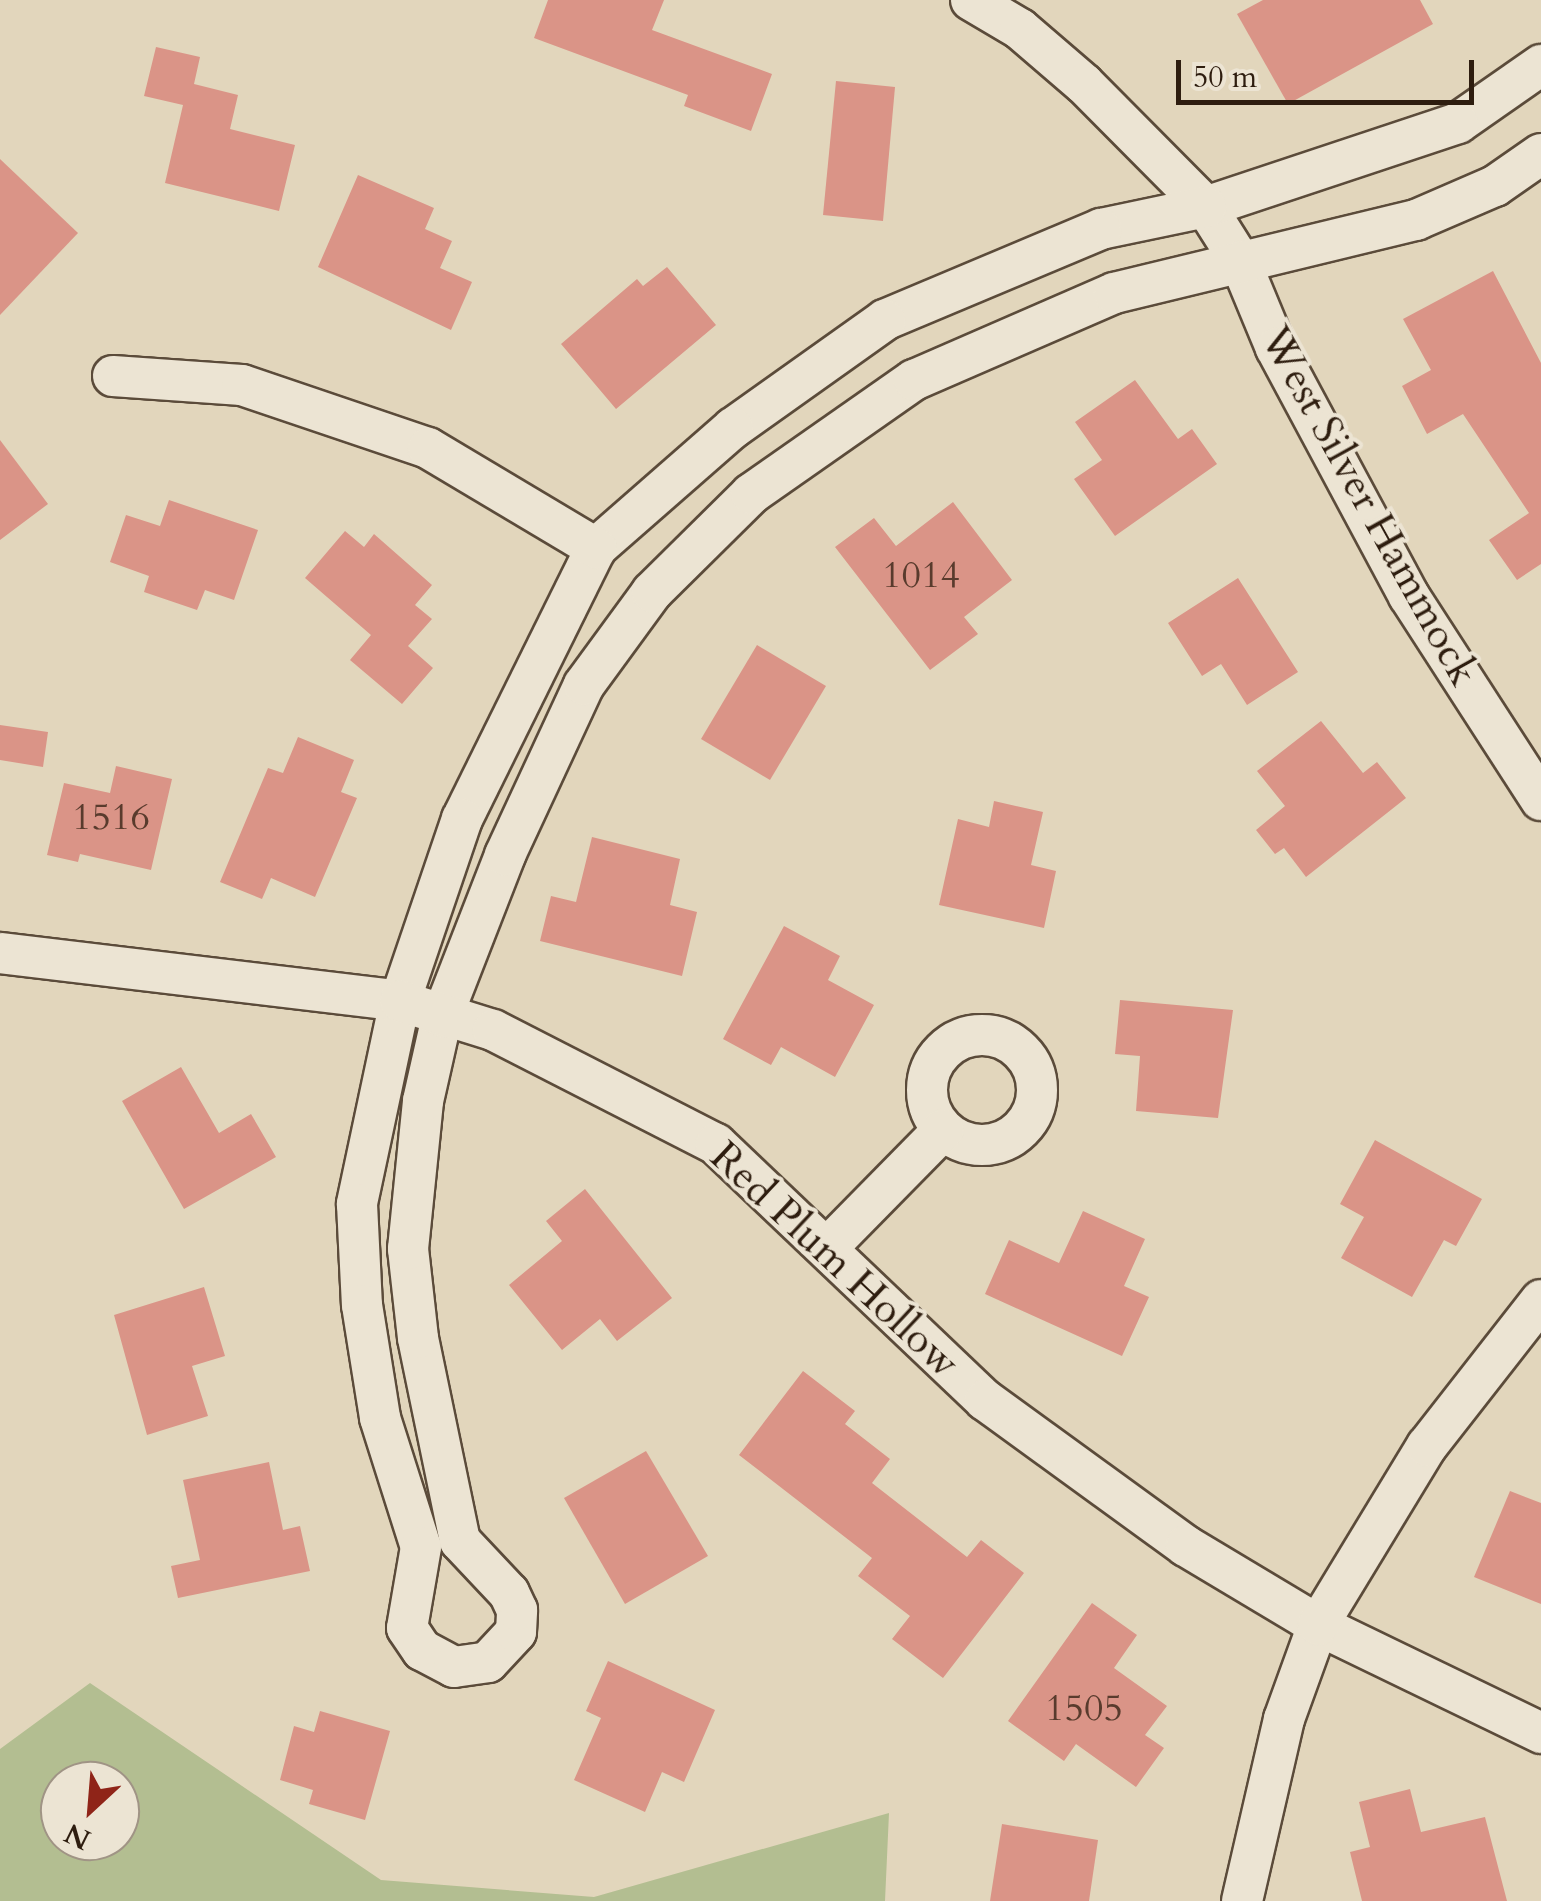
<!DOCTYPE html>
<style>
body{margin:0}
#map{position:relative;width:1541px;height:1901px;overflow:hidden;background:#e2d6bc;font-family:Cardo,serif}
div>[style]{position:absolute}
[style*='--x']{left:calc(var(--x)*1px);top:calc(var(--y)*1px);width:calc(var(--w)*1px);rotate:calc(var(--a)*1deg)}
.green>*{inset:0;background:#b3be91}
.building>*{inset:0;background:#da9487}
.roads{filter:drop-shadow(2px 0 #5b4b3a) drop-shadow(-2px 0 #5b4b3a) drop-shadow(0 2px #5b4b3a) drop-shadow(0 -2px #5b4b3a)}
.street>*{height:40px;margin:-20px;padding:0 20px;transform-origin:20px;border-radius:20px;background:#ece4d3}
.street>.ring{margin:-20px;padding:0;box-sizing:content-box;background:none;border:40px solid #ece4d3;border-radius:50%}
span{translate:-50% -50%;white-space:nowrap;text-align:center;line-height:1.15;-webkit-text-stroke:8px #ece4d3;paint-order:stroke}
.number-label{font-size:38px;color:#593b2d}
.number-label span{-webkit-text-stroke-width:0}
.street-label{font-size:42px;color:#2e1d0f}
.north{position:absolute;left:40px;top:1761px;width:100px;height:100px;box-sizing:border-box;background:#ece4d3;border:2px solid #a09485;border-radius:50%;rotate:206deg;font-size:28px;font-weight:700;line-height:40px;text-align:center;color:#2e1d0f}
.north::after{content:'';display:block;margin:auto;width:35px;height:45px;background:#8f2418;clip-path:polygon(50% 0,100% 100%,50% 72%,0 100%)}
.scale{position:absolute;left:1176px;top:60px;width:298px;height:45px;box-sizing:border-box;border:5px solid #2e1d0f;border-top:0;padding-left:12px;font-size:30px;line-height:35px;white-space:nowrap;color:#2e1d0f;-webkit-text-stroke:8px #ece4d3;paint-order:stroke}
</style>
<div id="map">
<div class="green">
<div style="clip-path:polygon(evenodd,90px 1683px,381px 1880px,594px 1897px,889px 1813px,885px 1901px,0 1901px,0 1749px,90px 1683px,60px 1781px,120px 1781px,120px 1841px,60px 1841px,60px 1781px)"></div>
</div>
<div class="building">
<div style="clip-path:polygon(548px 0,664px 0,652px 30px,772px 74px,751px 131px,684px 106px,688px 95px,534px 38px)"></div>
<div style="clip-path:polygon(1263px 0,1420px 0,1433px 24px,1288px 104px,1237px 14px)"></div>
<div style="clip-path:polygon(156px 47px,200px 57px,194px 84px,238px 95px,230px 129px,295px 145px,279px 211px,165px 183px,183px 105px,144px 96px)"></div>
<div style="clip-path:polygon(836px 81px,895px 87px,883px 221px,823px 215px)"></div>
<div style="clip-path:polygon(0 159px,78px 233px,0 315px)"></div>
<div style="clip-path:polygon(358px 175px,434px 208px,425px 229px,452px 241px,440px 268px,472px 282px,451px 330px,318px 267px)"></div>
<div style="clip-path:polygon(667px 267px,716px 325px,616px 409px,561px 344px,637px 279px,643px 286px)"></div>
<div style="clip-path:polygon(1493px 271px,1541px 363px,1541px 564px,1517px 580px,1489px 540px,1529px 513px,1463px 414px,1427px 434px,1402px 386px,1431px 370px,1403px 319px)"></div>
<div style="clip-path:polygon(1135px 380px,1178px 439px,1192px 429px,1217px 464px,1115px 536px,1074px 479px,1102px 460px,1075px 422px)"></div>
<div style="clip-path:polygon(0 440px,48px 504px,0 540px)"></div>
<div style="clip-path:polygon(169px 500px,258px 530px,234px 600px,205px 590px,197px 610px,144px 592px,149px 576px,110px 562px,126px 515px,160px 526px)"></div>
<div style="clip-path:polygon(953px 502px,1012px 580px,964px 617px,978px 634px,930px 670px,835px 547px,874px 518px,896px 546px)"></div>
<div style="clip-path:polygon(345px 531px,364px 547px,374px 534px,432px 585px,415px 605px,432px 619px,408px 646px,433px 668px,402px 704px,350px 660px,371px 635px,305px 578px)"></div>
<div style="clip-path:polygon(1238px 578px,1298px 672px,1247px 705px,1221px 664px,1202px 676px,1168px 623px)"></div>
<div style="clip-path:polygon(757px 645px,826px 686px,770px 780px,701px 739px)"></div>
<div style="clip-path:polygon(1321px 721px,1363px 773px,1377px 762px,1406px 798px,1306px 877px,1284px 848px,1275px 854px,1256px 830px,1285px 806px,1257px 771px)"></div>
<div style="clip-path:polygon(0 725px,48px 732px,43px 767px,0 760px)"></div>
<div style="clip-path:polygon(298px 737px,354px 760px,341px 792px,357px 798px,315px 897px,271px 878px,262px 899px,220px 882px,268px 768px,283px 773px)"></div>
<div style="clip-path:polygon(116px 766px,172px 779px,151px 870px,80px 854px,78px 862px,47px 855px,64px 783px,110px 793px)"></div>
<div style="clip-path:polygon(994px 801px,1043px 812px,1031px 865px,1056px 871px,1044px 928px,939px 905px,958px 819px,989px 827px)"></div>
<div style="clip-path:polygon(592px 837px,680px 859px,670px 905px,697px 912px,682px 976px,540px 941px,551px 896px,576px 902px)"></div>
<div style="clip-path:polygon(784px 926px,840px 956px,828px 980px,874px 1005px,835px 1077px,781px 1047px,771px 1065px,723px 1039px)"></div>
<div style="clip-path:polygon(1120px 1000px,1233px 1010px,1218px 1118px,1136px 1111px,1140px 1056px,1115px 1054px)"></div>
<div style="clip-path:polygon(181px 1067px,219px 1133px,251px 1114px,276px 1157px,184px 1209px,122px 1101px)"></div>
<div style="clip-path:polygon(1375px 1140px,1482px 1199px,1456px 1246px,1444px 1240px,1412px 1297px,1341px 1258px,1364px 1217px,1340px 1204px)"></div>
<div style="clip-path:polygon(585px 1189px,672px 1298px,617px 1341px,600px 1319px,562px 1350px,509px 1285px,562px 1241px,546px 1221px)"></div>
<div style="clip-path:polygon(1083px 1211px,1145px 1239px,1124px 1286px,1149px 1297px,1122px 1356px,985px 1294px,1009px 1240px,1059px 1263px)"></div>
<div style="clip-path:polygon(204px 1287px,225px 1356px,192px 1366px,208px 1416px,147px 1435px,114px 1315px)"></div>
<div style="clip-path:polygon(803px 1371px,855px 1411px,845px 1424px,890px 1459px,872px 1483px,967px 1557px,981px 1540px,1024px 1573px,943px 1678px,892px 1639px,910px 1616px,858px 1576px,872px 1558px,739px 1455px)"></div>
<div style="clip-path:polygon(646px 1451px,708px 1556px,625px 1604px,564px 1498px)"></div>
<div style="clip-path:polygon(269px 1462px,283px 1530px,300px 1526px,310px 1571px,178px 1598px,171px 1566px,200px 1560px,183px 1480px)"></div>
<div style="clip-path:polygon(1510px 1491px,1541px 1503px,1541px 1604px,1474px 1577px)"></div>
<div style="clip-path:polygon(1092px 1603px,1137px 1635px,1114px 1668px,1167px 1706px,1145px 1735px,1164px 1748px,1136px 1787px,1076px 1744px,1064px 1761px,1008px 1721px)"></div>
<div style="clip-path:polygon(608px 1661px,715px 1710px,684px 1782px,662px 1772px,645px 1812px,574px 1780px,601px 1718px,586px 1711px)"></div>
<div style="clip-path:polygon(320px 1711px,390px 1731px,365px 1820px,309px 1804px,313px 1790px,280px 1780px,294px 1726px,314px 1732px)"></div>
<div style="clip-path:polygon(1410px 1789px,1421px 1832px,1485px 1817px,1507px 1901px,1362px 1901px,1350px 1852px,1370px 1847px,1359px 1802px)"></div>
<div style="clip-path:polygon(1002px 1824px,1098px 1840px,1089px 1901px,990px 1901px)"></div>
</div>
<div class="roads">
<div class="street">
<div style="--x:971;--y:0;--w:57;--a:30.6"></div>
<div style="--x:1020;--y:29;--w:84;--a:40.7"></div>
<div style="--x:1084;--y:84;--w:173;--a:45.2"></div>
<div style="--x:1206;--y:207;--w:64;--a:57.8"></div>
<div style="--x:1240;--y:261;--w:94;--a:67.5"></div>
<div style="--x:1276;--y:348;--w:281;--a:61.8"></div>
<div style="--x:1409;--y:596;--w:243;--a:57.1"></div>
<div style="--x:1541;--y:65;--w:101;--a:145.1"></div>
<div style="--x:1458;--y:123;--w:266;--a:161.6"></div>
<div style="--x:1206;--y:207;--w:107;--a:168.2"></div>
<div style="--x:1101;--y:229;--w:234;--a:157.2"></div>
<div style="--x:885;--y:320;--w:186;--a:144.6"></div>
<div style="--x:733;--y:428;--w:182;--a:138.8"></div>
<div style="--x:596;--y:548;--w:302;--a:116.3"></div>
<div style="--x:462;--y:819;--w:192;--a:108.8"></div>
<div style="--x:400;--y:1001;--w:208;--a:102"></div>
<div style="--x:357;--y:1204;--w:101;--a:87.2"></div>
<div style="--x:362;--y:1305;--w:114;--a:80.9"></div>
<div style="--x:380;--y:1418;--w:135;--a:72.4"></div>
<div style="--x:421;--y:1547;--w:82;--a:99.8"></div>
<div style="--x:407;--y:1628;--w:27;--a:56"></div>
<div style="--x:422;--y:1650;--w:36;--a:28"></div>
<div style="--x:454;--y:1667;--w:34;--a:-8"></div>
<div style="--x:488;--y:1662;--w:41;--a:-47"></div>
<div style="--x:516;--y:1632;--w:22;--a:-87"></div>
<div style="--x:517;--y:1610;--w:19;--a:-115"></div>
<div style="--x:509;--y:1593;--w:71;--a:-133.3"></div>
<div style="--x:460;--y:1541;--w:207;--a:-101.7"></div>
<div style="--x:418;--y:1338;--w:90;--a:-96.4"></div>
<div style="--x:408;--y:1249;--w:149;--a:-84.2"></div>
<div style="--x:423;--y:1101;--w:86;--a:-77.3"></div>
<div style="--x:442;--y:1017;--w:174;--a:-68.7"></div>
<div style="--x:505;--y:855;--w:187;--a:-65.1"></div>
<div style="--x:584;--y:685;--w:115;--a:-53.8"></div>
<div style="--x:652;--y:592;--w:139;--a:-44.7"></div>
<div style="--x:751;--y:494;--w:199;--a:-35"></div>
<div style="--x:914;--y:380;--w:218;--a:-23.5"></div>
<div style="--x:1114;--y:293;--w:311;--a:-13.6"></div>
<div style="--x:1416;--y:220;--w:86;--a:-23.3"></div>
<div style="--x:1495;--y:186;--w:56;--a:-34.8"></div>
<div style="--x:113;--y:376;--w:129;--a:4"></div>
<div style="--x:242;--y:385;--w:196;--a:18.7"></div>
<div style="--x:428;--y:448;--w:196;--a:30.8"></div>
<div style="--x:0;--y:953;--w:403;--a:6.8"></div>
<div style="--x:400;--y:1001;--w:97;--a:17.3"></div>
<div style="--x:493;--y:1030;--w:250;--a:27.1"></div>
<div style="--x:716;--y:1144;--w:371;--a:43.6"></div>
<div style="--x:985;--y:1400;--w:248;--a:36"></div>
<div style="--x:1186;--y:1546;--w:154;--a:30.9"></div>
<div style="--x:1318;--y:1625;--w:248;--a:25.8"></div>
<div class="ring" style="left:927px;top:1035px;width:70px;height:70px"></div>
<div style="--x:829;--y:1246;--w:163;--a:-45.5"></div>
<div style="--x:1242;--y:1901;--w:187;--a:-77"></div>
<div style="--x:1284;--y:1719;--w:100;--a:-70.1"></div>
<div style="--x:1318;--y:1625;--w:210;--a:-58.7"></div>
<div style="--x:1427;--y:1446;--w:185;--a:-52"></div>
</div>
</div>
<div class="number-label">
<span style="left:921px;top:576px">1014</span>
<span style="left:111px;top:818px">1516</span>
<span style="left:1084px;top:1709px">1505</span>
</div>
<div class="street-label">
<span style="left:1369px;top:506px;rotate:61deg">West Silver Hammock</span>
<span style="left:835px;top:1260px;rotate:43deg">Red Plum Hollow</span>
</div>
<div class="north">N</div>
<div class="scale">50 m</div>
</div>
